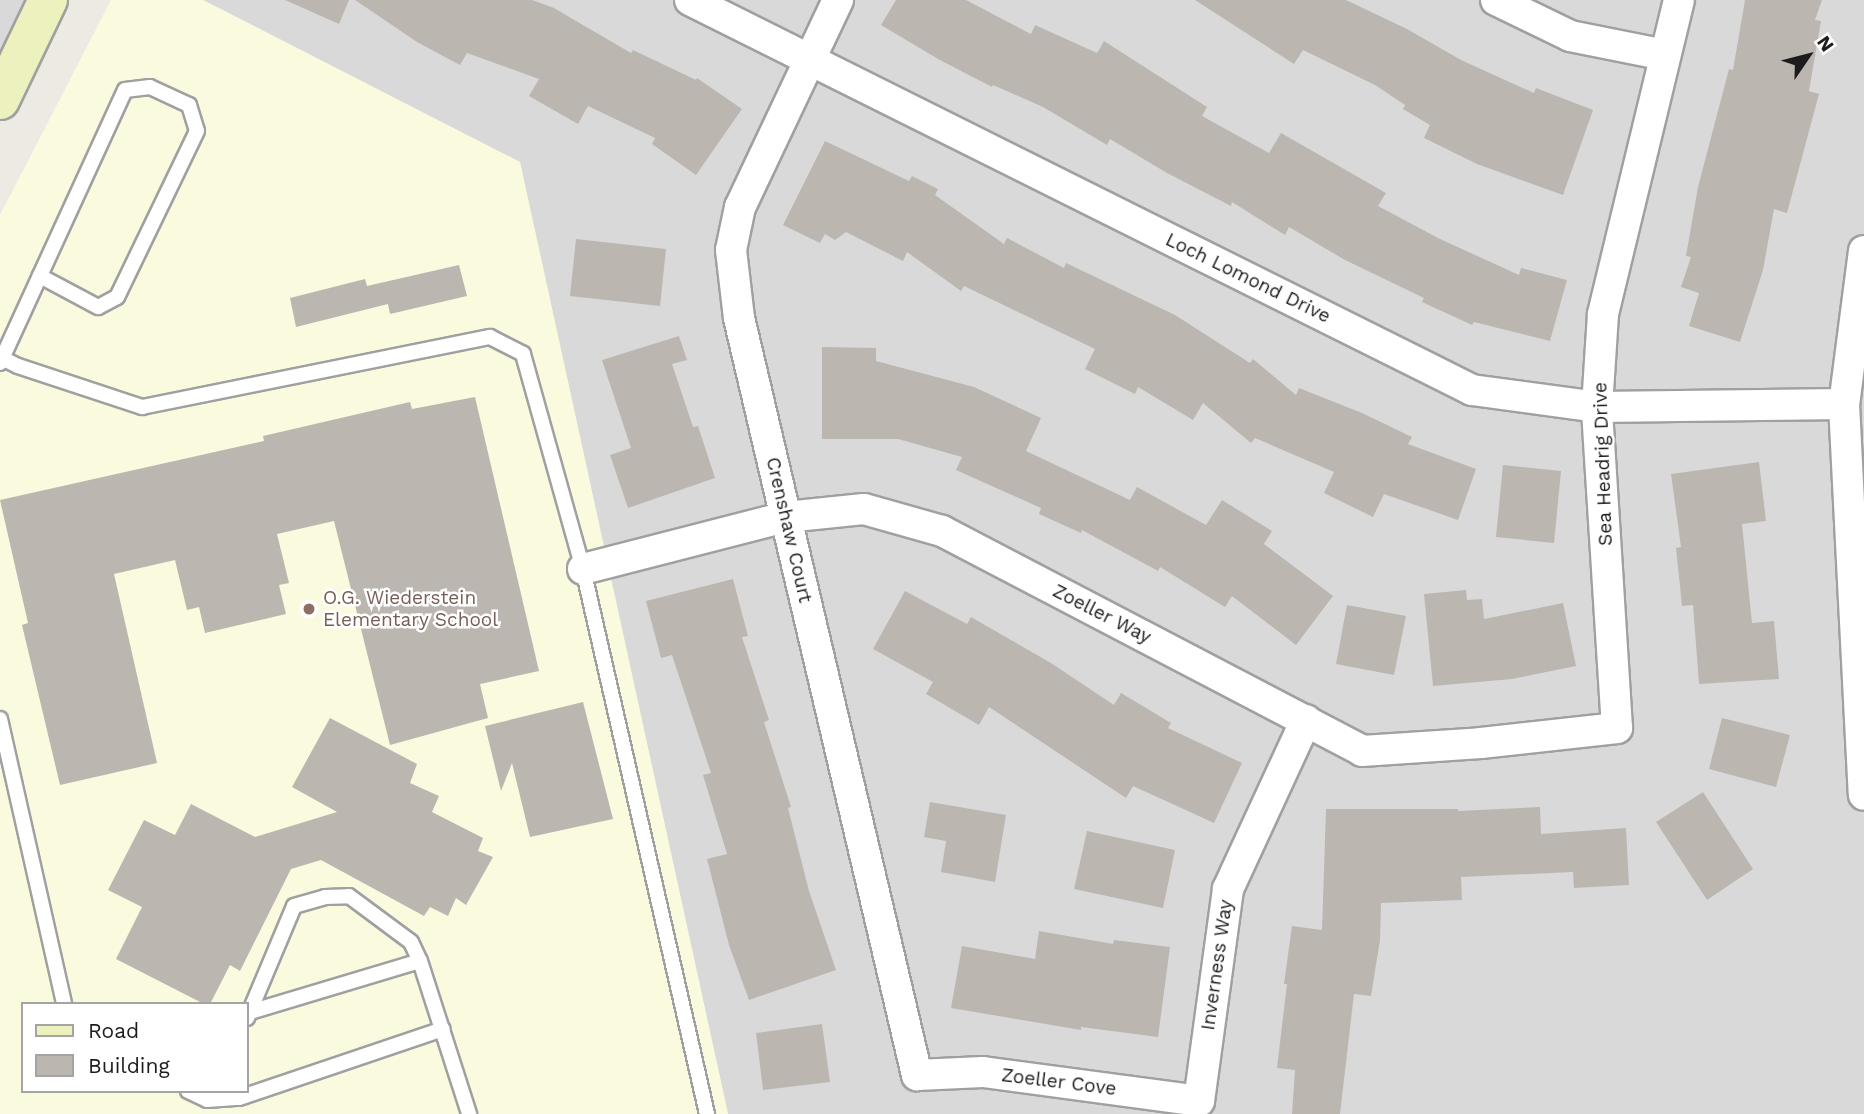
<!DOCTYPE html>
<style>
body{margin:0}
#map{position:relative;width:1864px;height:1114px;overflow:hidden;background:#eceae3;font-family:"Work Sans",sans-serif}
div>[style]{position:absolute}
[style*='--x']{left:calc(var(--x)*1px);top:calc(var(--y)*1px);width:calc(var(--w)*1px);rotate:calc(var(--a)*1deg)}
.residential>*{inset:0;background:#dad9d9}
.education>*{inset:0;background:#f9fade}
.building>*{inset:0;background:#bcb6b1}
.roads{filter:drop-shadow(2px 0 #a0a0a0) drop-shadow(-2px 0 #a0a0a0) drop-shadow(0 2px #a0a0a0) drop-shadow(0 -2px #a0a0a0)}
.lane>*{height:14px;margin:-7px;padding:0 7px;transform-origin:7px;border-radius:7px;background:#fff}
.street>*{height:30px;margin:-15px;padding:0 15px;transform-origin:15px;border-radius:15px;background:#fff}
.secondary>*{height:38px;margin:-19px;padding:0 19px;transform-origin:19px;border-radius:19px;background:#ecf1bd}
.dots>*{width:19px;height:19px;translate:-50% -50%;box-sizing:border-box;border:4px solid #fff;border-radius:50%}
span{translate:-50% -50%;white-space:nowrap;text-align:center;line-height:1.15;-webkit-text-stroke:5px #fff;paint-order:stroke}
.street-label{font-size:19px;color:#1c1c1c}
.education-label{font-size:19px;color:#785e54}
.left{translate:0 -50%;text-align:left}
.legend{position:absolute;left:21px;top:1002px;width:228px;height:91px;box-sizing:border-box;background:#fff;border:2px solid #a4a4a4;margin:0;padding:9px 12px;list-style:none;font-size:21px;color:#1c1c1c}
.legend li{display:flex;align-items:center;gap:14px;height:35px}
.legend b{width:35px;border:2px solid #a4a4a4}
.north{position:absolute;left:1773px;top:21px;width:70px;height:70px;-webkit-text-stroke:5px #fff;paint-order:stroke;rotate:55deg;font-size:19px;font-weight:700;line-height:28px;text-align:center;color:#1c1c1c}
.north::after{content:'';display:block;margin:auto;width:24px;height:32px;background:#1c1c1c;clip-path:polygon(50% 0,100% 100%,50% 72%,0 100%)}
</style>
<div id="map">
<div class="residential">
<div style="clip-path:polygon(0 0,28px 0,0 55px)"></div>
<div style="clip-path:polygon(203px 0,1864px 0,1864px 1114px,728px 1114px,520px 162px)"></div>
</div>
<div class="education">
<div style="clip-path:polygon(evenodd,111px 0,203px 0,520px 162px,728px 1114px,0 1114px,0 215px,111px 0,23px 1004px,247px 1004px,247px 1091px,23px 1091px,23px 1004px)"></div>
</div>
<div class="building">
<div style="clip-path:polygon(285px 0,349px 0,339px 24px)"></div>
<div style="clip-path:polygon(355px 0,532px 0,554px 8px,631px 53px,633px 50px,696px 80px,697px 78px,742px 109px,696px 175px,652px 144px,655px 138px,588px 106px,578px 124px,529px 96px,539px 79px,467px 53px,460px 65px,417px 42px)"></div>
<div style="clip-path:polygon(896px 0,966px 0,1031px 34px,1035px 25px,1097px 53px,1104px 41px,1207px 107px,1202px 116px,1269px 153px,1281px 133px,1386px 193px,1378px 206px,1438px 238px,1519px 275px,1521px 268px,1567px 280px,1550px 341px,1474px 322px,1472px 325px,1422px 302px,1424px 298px,1345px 260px,1289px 227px,1285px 235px,1232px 202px,1231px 206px,1167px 173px,1110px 139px,1107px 145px,1043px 107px,993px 85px,992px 87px,938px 59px,881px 25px)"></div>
<div style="clip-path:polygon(1195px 0,1346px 0,1407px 29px,1461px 60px,1534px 93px,1536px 88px,1593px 110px,1563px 195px,1477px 164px,1424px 138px,1430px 125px,1403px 109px,1405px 105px,1375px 85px,1303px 50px,1294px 64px)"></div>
<div style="clip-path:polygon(1745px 0,1822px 0,1815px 20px,1821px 21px,1809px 91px,1819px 94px,1787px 213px,1774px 209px,1763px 270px,1740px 342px,1689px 326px,1699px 293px,1681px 287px,1691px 257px,1686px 256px,1698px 187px,1729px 69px,1733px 70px)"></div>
<div style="clip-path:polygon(825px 141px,909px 181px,912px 176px,938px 189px,935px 195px,1004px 244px,1007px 238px,1064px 268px,1066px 263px,1175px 315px,1250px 363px,1253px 359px,1296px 395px,1299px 388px,1362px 413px,1412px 437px,1408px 444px,1476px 469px,1458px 520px,1384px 494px,1373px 517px,1324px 493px,1334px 472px,1255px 438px,1251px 443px,1203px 403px,1193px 420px,1138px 387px,1135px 394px,1085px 369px,1095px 349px,964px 286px,961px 291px,907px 252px,903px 261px,846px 232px,835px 240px,825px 234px,820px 243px,783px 225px)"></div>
<div style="clip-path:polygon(576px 239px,666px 249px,660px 306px,570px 296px)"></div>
<div style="clip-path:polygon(459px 265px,467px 296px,390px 314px,388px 304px,296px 327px,290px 298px,365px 279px,367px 286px)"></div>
<div style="clip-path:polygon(679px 336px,687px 360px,672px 364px,693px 427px,698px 426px,715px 478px,628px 508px,610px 455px,631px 448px,602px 360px)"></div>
<div style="clip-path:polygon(822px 347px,876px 348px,876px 361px,974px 387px,1041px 418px,1026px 451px,1130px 500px,1137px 487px,1206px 525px,1222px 500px,1272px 531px,1264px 544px,1333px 596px,1296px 645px,1232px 596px,1225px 607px,1160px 567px,1158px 571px,1082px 530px,1081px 533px,1039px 514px,1041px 508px,956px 470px,962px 457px,898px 439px,822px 439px)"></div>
<div style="clip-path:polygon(475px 397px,539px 671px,480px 684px,488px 718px,390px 745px,334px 521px,277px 534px,289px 583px,279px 585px,286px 614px,205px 633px,199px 607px,187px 610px,175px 560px,114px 574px,157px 763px,60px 785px,22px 625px,28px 623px,0 500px,264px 441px,263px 436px,410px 402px,412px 409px)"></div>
<div style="clip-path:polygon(1759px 462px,1766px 521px,1742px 524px,1752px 623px,1774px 621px,1779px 679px,1699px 684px,1693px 605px,1682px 606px,1676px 548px,1681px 547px,1671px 474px)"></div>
<div style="clip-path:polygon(1503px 465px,1561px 471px,1554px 543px,1496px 537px)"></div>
<div style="clip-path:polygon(733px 579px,748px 636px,742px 637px,769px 720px,764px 722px,791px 807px,788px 808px,809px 891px,836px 970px,749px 1000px,729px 945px,707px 859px,727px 854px,703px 775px,711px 773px,672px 655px,661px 658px,646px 601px)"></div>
<div style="clip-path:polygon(1466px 590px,1467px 600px,1482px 599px,1484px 619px,1563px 603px,1576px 666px,1512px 679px,1433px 686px,1424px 594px)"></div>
<div style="clip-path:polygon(905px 591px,967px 624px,971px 617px,1051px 663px,1114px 705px,1121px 693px,1171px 723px,1168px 728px,1242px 763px,1214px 823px,1133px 786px,1126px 798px,989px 707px,979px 725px,926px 694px,933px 682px,873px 649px)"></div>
<div style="clip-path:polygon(1347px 605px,1406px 616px,1394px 675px,1336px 664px)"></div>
<div style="clip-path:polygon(583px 702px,613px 819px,530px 837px,512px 763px,501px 791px,485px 726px)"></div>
<div style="clip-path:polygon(330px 718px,417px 764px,410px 783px,439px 796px,432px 812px,483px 838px,478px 851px,493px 857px,466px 905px,456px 898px,448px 916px,430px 907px,424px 916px,321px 860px,291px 869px,240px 971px,230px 965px,210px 1004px,204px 1004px,116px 959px,142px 907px,108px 890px,144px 820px,175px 835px,191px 804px,255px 837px,337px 812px,292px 787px)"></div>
<div style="clip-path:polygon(1722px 718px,1790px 735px,1776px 787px,1709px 769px)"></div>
<div style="clip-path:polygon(1703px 792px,1753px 869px,1707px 900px,1656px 822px)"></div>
<div style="clip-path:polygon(930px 802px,1006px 815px,995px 882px,941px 872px,946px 841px,924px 837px)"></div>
<div style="clip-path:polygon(1540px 807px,1541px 834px,1626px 828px,1629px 885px,1574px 888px,1573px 872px,1461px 877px,1462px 900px,1381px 903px,1380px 940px,1371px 996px,1354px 994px,1340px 1114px,1292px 1114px,1295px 1070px,1277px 1068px,1287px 984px,1284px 984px,1292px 926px,1322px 930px,1326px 809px,1458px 809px,1458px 811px)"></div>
<div style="clip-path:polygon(1087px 831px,1175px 850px,1163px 908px,1074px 889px)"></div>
<div style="clip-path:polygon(1039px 931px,1113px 944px,1114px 940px,1170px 947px,1158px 1037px,1081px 1027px,1081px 1030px,951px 1008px,962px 946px,1035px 959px)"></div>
<div style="clip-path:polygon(822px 1024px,830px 1082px,763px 1090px,756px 1033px)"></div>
</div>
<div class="roads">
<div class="lane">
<div style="--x:0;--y:357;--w:20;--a:27"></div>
<div style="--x:18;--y:366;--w:131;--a:18.3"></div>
<div style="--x:142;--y:407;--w:355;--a:-11.4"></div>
<div style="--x:490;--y:337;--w:37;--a:27"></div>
<div style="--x:523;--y:354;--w:223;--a:74.4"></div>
<div style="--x:583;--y:569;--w:559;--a:77.18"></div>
<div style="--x:0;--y:363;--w:300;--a:-65.4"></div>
<div style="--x:125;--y:90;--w:25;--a:-7"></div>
<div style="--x:150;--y:87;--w:43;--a:24.8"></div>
<div style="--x:189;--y:105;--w:27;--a:73"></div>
<div style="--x:197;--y:131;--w:184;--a:115.7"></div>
<div style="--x:117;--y:297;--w:21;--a:152"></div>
<div style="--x:98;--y:307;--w:66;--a:-151.9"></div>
<div style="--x:0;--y:719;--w:292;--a:77.3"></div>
<div style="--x:250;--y:1012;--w:177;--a:-16.7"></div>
<div style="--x:247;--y:1018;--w:121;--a:-67.2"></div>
<div style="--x:294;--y:906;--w:32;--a:-16"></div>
<div style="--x:325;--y:897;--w:24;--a:-2"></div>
<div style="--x:349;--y:896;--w:77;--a:36.6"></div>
<div style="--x:411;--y:942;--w:21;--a:65"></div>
<div style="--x:420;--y:961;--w:161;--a:72.2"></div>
<div style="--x:188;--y:1091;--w:21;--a:25"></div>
<div style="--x:207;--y:1100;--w:32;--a:-4"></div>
<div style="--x:239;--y:1098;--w:215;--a:-18.7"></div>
</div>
<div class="street">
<div style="--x:690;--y:0;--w:874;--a:26.51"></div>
<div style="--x:1472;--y:390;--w:126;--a:7.7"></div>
<div style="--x:1597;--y:407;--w:247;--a:-0.7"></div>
<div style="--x:838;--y:0;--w:229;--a:115.3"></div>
<div style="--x:740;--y:207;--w:44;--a:101.8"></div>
<div style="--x:731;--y:250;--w:68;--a:83.3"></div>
<div style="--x:739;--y:318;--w:778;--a:76.77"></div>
<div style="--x:917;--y:1075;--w:66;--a:-2.6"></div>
<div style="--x:983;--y:1072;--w:218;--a:7.6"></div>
<div style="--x:1199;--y:1101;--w:214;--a:-82.2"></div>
<div style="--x:1228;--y:889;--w:186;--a:-65.2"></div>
<div style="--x:1496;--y:0;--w:82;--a:25.9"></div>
<div style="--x:1570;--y:36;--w:97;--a:11.3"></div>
<div style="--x:1864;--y:251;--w:154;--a:97.4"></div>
<div style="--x:1844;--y:404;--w:391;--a:87.1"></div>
<div style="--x:583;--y:569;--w:210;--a:-14.4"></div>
<div style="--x:786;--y:517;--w:78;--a:-5.9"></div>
<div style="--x:864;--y:509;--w:81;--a:15.8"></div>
<div style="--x:942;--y:531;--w:474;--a:27.6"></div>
<div style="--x:1362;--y:751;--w:119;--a:-3.8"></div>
<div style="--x:1481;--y:743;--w:137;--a:-6.3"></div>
<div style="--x:1617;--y:728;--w:322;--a:-93.6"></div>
<div style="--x:1597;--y:407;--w:93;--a:-86.3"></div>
<div style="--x:1603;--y:314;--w:323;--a:-76.4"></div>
</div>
<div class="secondary">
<div style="--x:0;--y:100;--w:111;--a:-64.4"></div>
</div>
</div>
<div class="dots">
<div style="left:309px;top:609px;background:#8d6e63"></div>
</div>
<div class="street-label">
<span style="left:1248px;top:278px;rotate:26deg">Loch Lomond Drive</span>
<span style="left:1603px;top:464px;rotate:-92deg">Sea Headrig Drive</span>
<span style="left:789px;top:530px;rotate:77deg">Crenshaw Court</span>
<span style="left:1102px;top:614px;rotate:27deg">Zoeller Way</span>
<span style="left:1217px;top:965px;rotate:-82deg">Inverness Way</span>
<span style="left:1059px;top:1082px;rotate:7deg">Zoeller Cove</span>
</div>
<div class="education-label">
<span class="left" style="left:323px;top:609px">O.G. Wiederstein<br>Elementary School</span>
</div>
<ul class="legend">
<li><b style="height:9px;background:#ecf1bd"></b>Road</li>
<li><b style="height:19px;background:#bcb6b1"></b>Building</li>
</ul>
<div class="north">N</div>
</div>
